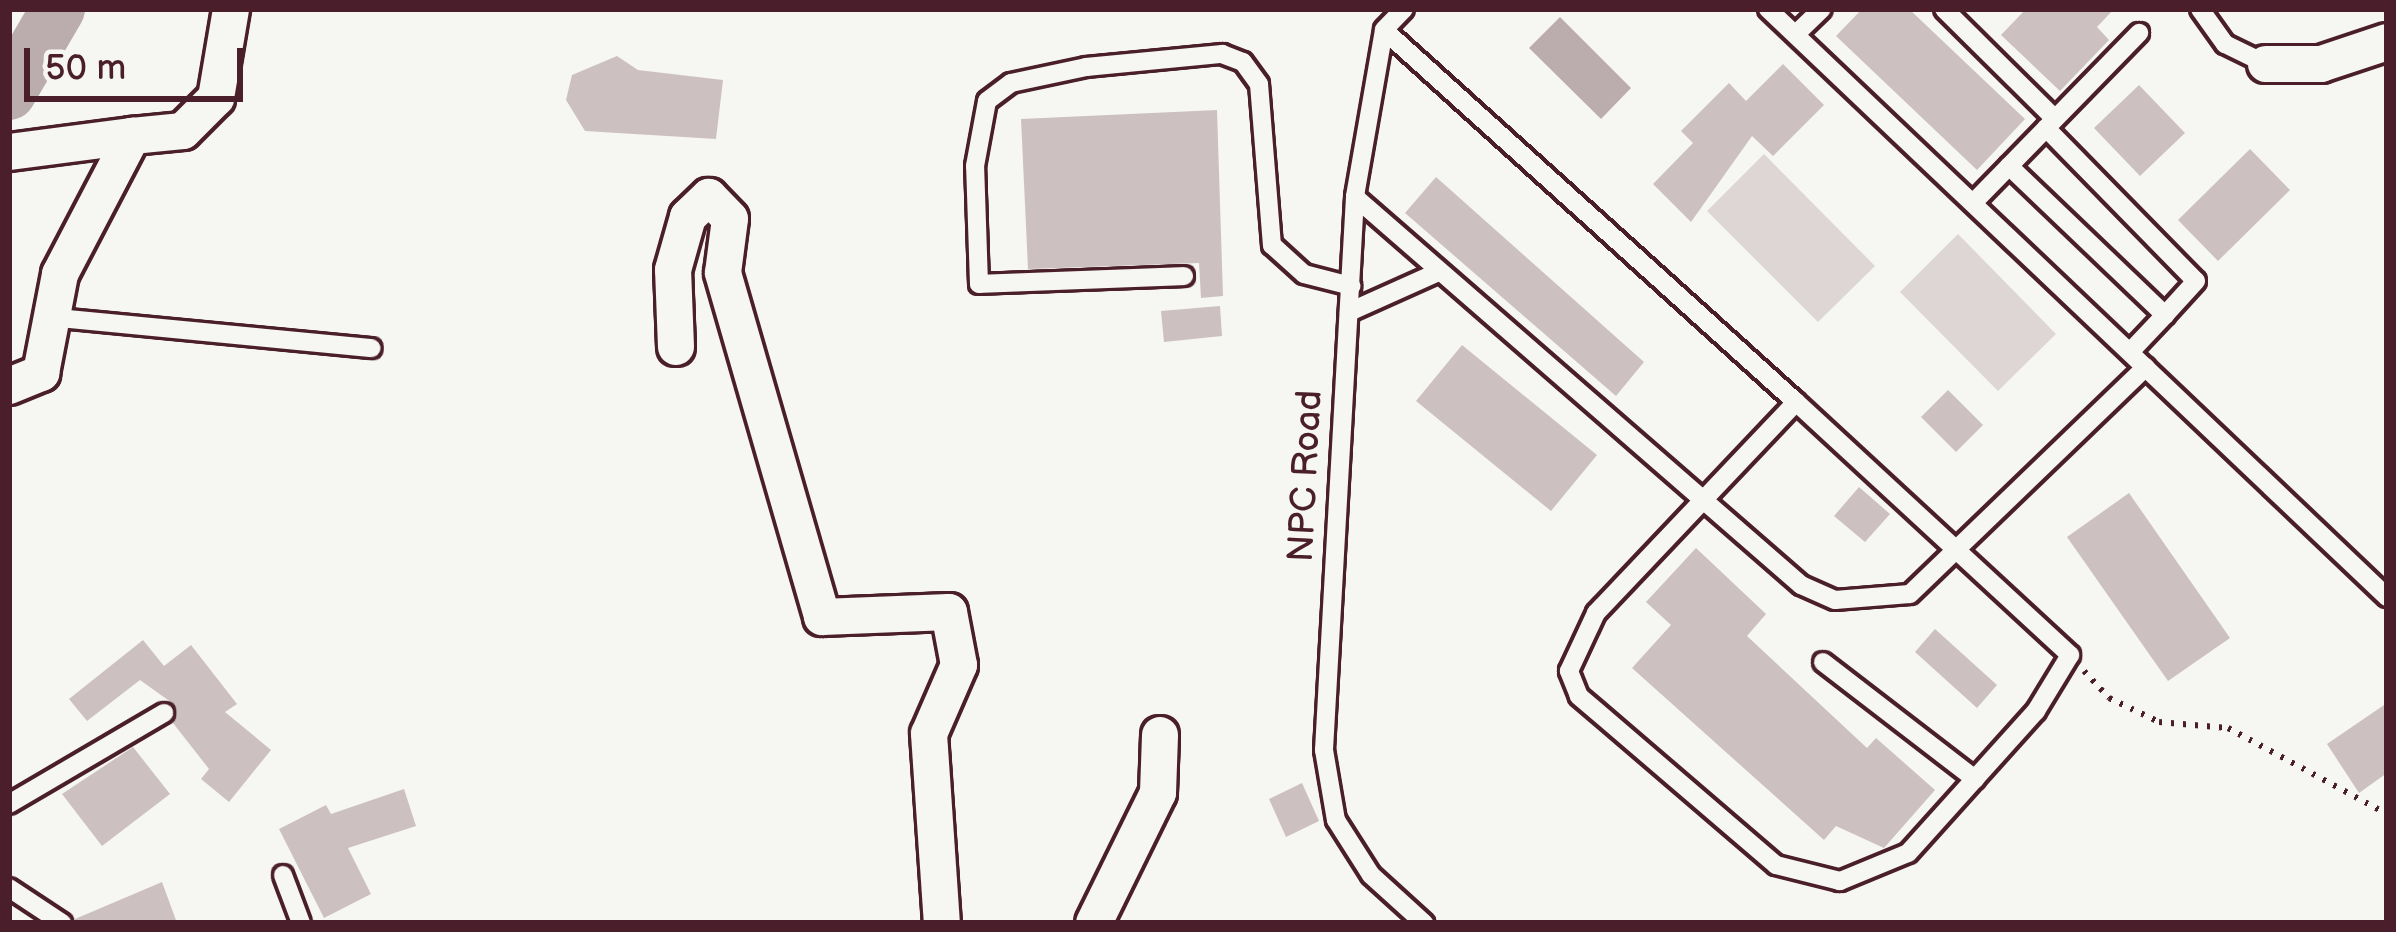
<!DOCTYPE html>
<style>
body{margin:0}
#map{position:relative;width:2396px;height:932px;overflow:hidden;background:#f6f6f2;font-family:"Balsamiq Sans",sans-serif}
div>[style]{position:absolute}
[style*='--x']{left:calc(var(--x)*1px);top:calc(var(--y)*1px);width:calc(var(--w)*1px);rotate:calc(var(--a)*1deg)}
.green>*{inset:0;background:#ddd6d5}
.water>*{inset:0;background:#bbadae}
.river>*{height:54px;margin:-27px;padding:0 27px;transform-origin:27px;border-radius:27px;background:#bbadae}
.building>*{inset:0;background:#ccc1c0}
.path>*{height:6px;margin-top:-3px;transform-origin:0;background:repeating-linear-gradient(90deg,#4a1f2b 0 3px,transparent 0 12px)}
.roads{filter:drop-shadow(3px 0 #4a1f2b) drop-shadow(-3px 0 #4a1f2b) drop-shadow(0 3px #4a1f2b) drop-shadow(0 -3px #4a1f2b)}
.service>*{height:18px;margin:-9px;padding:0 9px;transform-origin:9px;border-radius:9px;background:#f6f6f2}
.minor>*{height:36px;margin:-18px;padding:0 18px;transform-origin:18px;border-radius:18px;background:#f6f6f2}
span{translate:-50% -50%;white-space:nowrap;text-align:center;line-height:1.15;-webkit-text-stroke:9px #f6f6f2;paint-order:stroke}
.street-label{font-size:36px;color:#4a1f2b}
.frame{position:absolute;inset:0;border:12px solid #4a1f2b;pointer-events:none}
.scale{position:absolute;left:24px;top:48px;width:219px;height:54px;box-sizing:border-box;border:6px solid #4a1f2b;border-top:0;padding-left:15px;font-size:36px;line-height:42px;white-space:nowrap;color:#4a1f2b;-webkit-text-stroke:9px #f6f6f2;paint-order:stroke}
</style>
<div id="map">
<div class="green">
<div style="clip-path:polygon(1764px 154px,1875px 266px,1818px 322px,1707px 211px)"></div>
<div style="clip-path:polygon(1958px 234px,2056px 334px,1998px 391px,1900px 292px)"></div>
</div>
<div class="water">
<div style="clip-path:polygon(1560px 17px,1631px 88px,1601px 119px,1529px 48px)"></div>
</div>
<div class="river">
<div style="--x:9;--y:93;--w:97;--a:-59.7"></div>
</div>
<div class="building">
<div style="clip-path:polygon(1862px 9px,1909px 9px,2025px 119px,1977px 170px,1836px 36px)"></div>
<div style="clip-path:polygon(2026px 9px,2114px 9px,2097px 27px,2109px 40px,2060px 91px,2001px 35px)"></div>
<div style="clip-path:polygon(617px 56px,638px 70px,723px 80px,716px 139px,585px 131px,566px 100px,572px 75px)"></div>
<div style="clip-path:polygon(1783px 64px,1824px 105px,1773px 156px,1752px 136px,1691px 222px,1653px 184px,1693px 143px,1681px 131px,1729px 83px,1746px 101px)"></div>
<div style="clip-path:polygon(2139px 85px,2185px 133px,2140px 176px,2094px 128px)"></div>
<div style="clip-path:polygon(1217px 110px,1223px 296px,1201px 298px,1199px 263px,1028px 269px,1021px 119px)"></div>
<div style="clip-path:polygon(2250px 149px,2290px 190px,2218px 261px,2178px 220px)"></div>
<div style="clip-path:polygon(1436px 177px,1644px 362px,1616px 396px,1405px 213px)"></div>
<div style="clip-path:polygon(1220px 306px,1222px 336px,1164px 342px,1161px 311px)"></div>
<div style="clip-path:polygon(1462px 345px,1597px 455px,1551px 511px,1416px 401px)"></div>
<div style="clip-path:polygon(1948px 390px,1983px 425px,1956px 452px,1921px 417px)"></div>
<div style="clip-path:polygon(1859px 487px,1890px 514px,1865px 542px,1834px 516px)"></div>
<div style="clip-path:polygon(2129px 493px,2230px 638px,2168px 681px,2067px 537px)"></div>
<div style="clip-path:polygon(1696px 548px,1766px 614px,1747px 636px,1867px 748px,1876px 738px,1935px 790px,1884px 848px,1836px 826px,1824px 840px,1632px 668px,1671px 625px,1646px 602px)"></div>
<div style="clip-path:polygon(1935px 629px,1997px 685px,1977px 708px,1915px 652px)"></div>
<div style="clip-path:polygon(143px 640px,164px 666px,191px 645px,237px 704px,225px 712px,271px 750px,229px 802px,201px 779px,209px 769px,173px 723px,175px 705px,140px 680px,87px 721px,69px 699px)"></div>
<div style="clip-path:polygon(2387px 703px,2387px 773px,2359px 793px,2327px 744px)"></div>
<div style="clip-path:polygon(133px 747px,170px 794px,102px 846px,62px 794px)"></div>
<div style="clip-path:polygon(1302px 783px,1319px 821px,1286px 837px,1269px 799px)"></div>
<div style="clip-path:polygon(404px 789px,416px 826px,348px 848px,371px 894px,324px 918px,279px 829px,326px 805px,331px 814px)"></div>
<div style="clip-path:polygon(162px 882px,177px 923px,75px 923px,75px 919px)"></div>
</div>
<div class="path">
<div style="--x:2084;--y:671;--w:37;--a:47"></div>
<div style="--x:2109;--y:698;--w:55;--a:25.6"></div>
<div style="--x:2159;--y:722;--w:69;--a:5"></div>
<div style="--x:2228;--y:728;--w:181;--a:28.4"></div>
</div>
<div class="roads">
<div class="service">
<div style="--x:1404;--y:9;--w:29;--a:134"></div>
<div style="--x:1384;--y:30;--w:169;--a:99.9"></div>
<div style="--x:1355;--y:197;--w:554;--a:93.21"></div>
<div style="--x:1324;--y:750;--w:71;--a:80.3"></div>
<div style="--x:1336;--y:820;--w:65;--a:57.5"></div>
<div style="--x:1371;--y:875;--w:72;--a:42.2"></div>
<div style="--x:1768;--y:9;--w:854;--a:43.53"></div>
<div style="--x:1944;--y:9;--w:156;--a:44.7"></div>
<div style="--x:2200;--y:9;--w:43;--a:54.5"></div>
<div style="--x:2225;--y:44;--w:46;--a:26"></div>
<div style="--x:1384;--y:30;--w:555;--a:42.08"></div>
<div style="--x:1796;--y:402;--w:373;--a:42.7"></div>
<div style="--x:2070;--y:655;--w:66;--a:121.3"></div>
<div style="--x:2036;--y:711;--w:191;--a:132"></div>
<div style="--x:1908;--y:853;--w:74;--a:157.6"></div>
<div style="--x:1840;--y:881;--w:66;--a:-166"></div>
<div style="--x:1776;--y:865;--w:260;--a:-139.4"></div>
<div style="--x:1579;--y:696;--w:27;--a:-112"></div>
<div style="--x:1569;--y:671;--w:64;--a:-65"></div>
<div style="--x:1596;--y:613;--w:291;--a:-46.5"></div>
<div style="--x:1798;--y:32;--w:33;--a:-44"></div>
<div style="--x:2046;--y:128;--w:214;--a:45.6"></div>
<div style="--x:2196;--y:281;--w:46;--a:132.4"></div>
<div style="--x:2009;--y:166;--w:216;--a:43.7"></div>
<div style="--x:2165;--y:315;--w:51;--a:133.4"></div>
<div style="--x:1355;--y:197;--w:591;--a:41.02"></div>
<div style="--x:1801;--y:585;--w:37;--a:24"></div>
<div style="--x:1835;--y:600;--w:75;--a:-4.6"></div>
<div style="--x:1910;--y:594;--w:327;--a:-43.9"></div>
<div style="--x:1973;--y:203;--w:238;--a:-45.7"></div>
<div style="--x:1184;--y:276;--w:205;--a:177.8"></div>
<div style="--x:979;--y:284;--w:118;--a:-91.9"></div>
<div style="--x:975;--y:166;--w:66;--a:-79.5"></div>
<div style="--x:987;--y:101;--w:30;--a:-37"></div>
<div style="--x:1011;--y:83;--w:77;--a:-12"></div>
<div style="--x:1086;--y:67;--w:137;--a:-5.5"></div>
<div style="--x:1222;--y:54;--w:22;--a:21"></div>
<div style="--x:1243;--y:62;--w:27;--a:54"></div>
<div style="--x:1259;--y:84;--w:162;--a:85.4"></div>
<div style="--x:1272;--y:245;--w:43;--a:42.2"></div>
<div style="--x:1304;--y:274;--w:49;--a:14.3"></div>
<div style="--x:1349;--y:312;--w:95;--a:-24.1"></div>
<div style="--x:48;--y:317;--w:325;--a:5.5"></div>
<div style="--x:1823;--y:662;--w:192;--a:37.6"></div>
<div style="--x:9;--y:804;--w:180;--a:-30.4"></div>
<div style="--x:283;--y:875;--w:51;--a:69.4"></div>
<div style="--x:9;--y:888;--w:64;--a:33.4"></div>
</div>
<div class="minor">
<div style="--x:2266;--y:64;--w:55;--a:0"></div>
<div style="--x:2321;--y:64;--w:70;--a:-18.4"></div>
<div style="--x:9;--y:152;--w:124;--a:-7.4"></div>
<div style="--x:676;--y:347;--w:77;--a:-92.2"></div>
<div style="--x:673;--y:270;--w:55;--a:-74.2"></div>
<div style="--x:688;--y:217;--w:29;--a:-44"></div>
<div style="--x:709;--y:197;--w:30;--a:46"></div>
<div style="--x:730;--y:219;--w:54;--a:97.4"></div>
<div style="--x:723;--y:273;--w:358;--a:73.9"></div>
<div style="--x:822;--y:617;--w:127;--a:-2.3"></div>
<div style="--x:949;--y:612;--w:54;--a:79.3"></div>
<div style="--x:959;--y:665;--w:75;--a:113.5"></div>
<div style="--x:929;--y:734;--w:189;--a:86.1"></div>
<div style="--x:9;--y:386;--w:35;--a:-22"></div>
<div style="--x:41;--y:373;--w:101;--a:-79.1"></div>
<div style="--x:60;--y:274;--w:156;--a:-62.4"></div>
<div style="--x:132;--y:136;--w:51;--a:-5.6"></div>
<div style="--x:183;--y:131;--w:47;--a:-45"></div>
<div style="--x:216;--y:98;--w:90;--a:-80.4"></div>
<div style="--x:1094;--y:923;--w:145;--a:-63.8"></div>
<div style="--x:1158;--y:793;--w:58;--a:-88"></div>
</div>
</div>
<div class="street-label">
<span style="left:1306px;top:476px;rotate:-87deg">NPC Road</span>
</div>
<div class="frame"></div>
<div class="scale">50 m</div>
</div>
